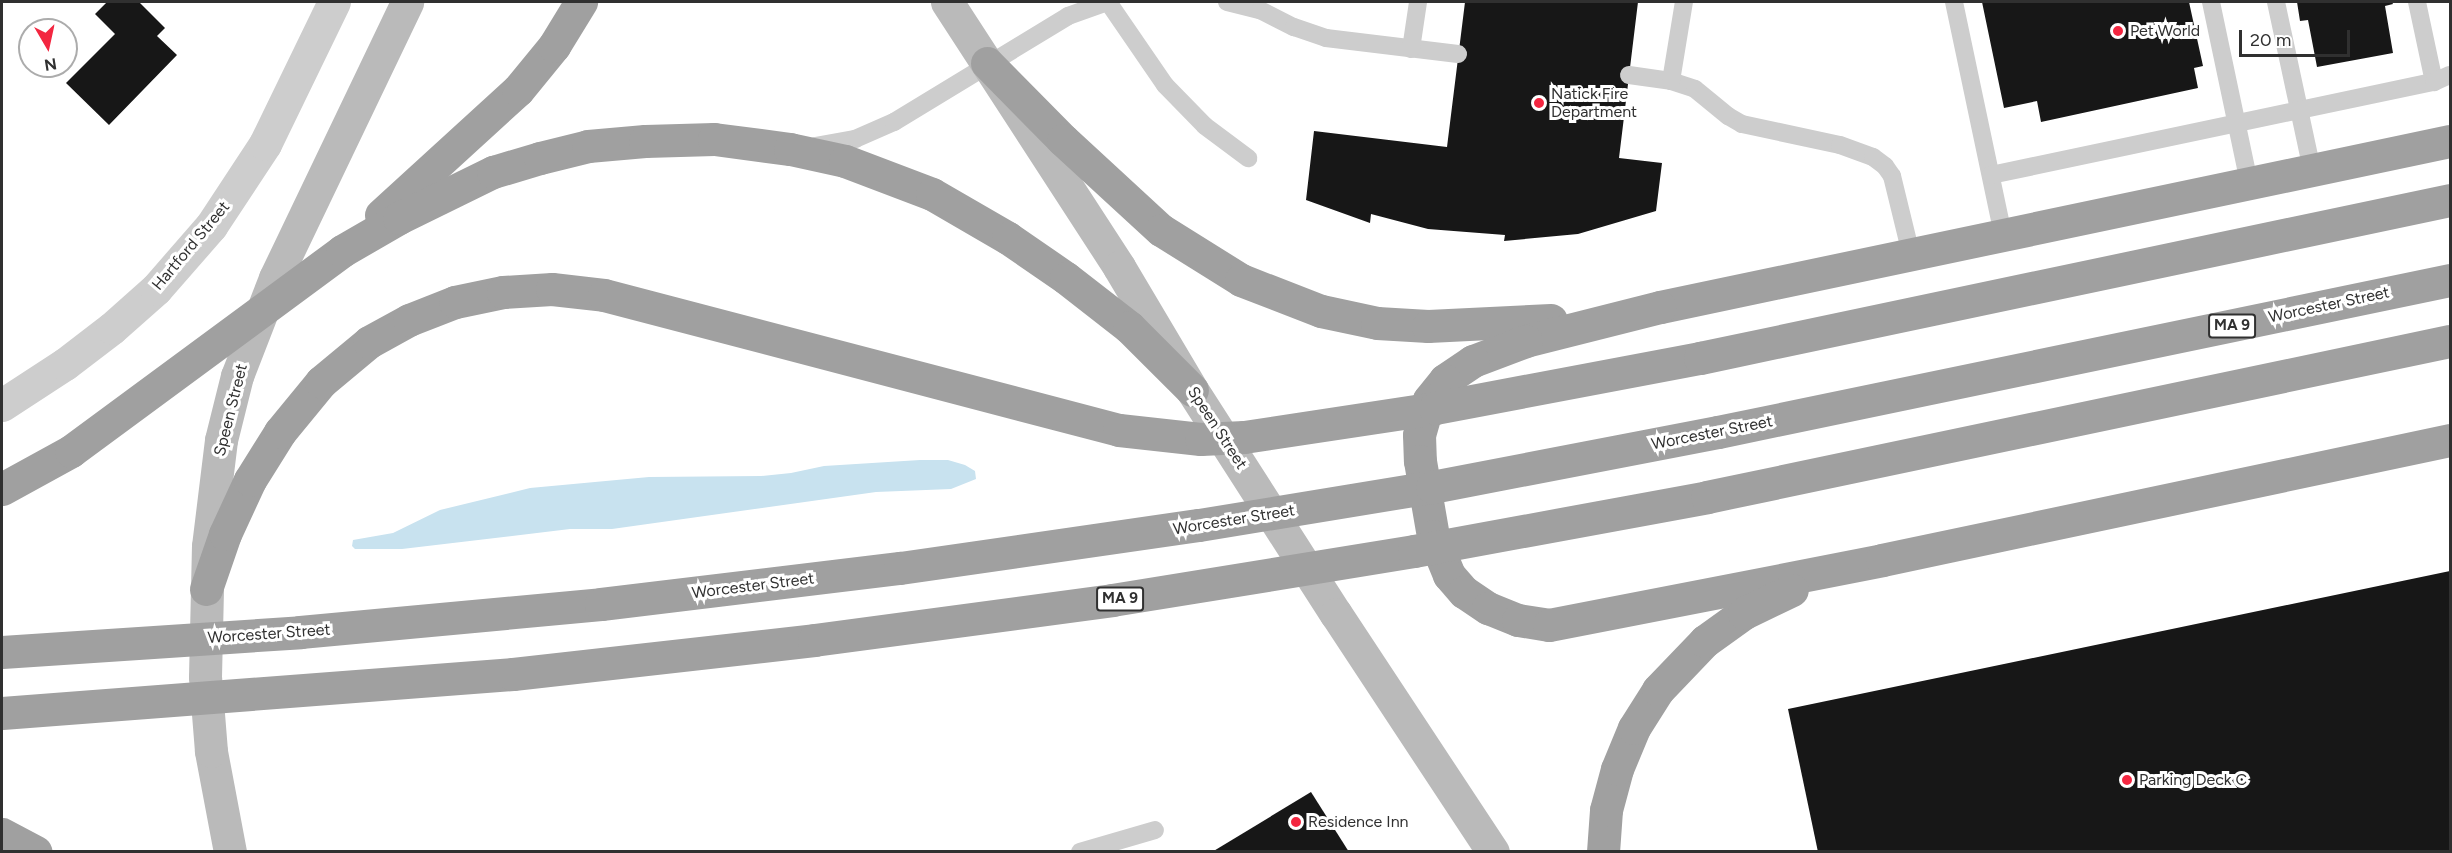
<!DOCTYPE html>
<style>
body{margin:0}
#map{position:relative;width:2452px;height:853px;overflow:hidden;background:#fff;font-family:Figtree,sans-serif}
div>[style]{position:absolute}
[style*='--x']{left:calc(var(--x)*1px);top:calc(var(--y)*1px);width:calc(var(--w)*1px);rotate:calc(var(--a)*1deg)}
.water>*{inset:0;background:#c8e2ef}
.building>*{inset:0;background:#171717}
.service>*{height:18px;margin:-9px;padding:0 9px;transform-origin:9px;border-radius:9px;background:#cdcdcd}
.minor>*{height:33px;margin:-16.5px;padding:0 16.5px;transform-origin:16.5px;border-radius:16.5px;background:#cdcdcd}
.secondary>*{height:33px;margin:-16.5px;padding:0 16.5px;transform-origin:16.5px;border-radius:16.5px;background:#bababa}
.trunk>*{height:33px;margin:-16.5px;padding:0 16.5px;transform-origin:16.5px;border-radius:16.5px;background:#a0a0a0}
.dots>*{width:16px;height:16px;translate:-50% -50%;box-sizing:border-box;border:3px solid #fff;border-radius:50%}
span{translate:-50% -50%;white-space:nowrap;text-align:center;line-height:1.15;-webkit-text-stroke:6px #fff;paint-order:stroke}
.shield-label span{padding:2px 4px;background:#fff;border:2px solid;border-radius:4px;-webkit-text-stroke-width:0}
.shield-label{font-size:15px;color:#303030;font-weight:700}
.poi-label{font-size:16px;color:#303030}
.left{translate:0 -50%;text-align:left}
.street-label{font-size:16px;color:#303030}
.frame{position:absolute;inset:0;border:3px solid #303030;pointer-events:none}
.north{position:absolute;left:18px;top:18px;width:60px;height:60px;box-sizing:border-box;background:#fff;border:2px solid #acacac;border-radius:50%;rotate:171deg;font-size:16px;font-weight:700;line-height:24px;text-align:center;color:#303030}
.north::after{content:'';display:block;margin:auto;width:21px;height:27px;background:#f32640;clip-path:polygon(50% 0,100% 100%,50% 72%,0 100%)}
.scale{position:absolute;left:2239px;top:30px;width:111px;height:27px;box-sizing:border-box;border:3px solid #303030;border-top:0;padding-left:8px;font-size:18px;line-height:21px;white-space:nowrap;color:#303030;-webkit-text-stroke:4px #fff;paint-order:stroke}
</style>
<div id="map">
<div class="water">
<div style="clip-path:polygon(920px 460px,948px 460px,965px 465px,975px 471px,976px 479px,951px 489px,876px 492px,612px 529px,570px 529px,402px 549px,355px 549px,352px 546px,353px 540px,393px 533px,440px 510px,530px 488px,649px 477px,761px 476px,791px 473px,824px 466px)"></div>
</div>
<div class="building">
<div style="clip-path:polygon(107px 2px,139px 2px,165px 28px,157px 36px,177px 55px,109px 125px,66px 83px,115px 34px,95px 14px)"></div>
<div style="clip-path:polygon(1465px 2px,1638px 2px,1619px 158px,1662px 163px,1656px 211px,1578px 234px,1504px 241px,1505px 235px,1428px 229px,1371px 214px,1370px 223px,1306px 200px,1314px 131px,1447px 147px)"></div>
<div style="clip-path:polygon(1982px 2px,2189px 2px,2203px 66px,2194px 68px,2198px 88px,2041px 122px,2037px 101px,2004px 108px)"></div>
<div style="clip-path:polygon(2297px 2px,2392px 2px,2393px 4px,2385px 6px,2393px 53px,2317px 67px,2308px 20px,2300px 21px)"></div>
<div style="clip-path:polygon(2450px 571px,2450px 852px,1818px 852px,1788px 709px)"></div>
<div style="clip-path:polygon(1311px 792px,1349px 852px,1212px 852px)"></div>
</div>
<div class="service">
<div style="--x:1108;--y:2;--w:101;--a:55.5"></div>
<div style="--x:1165;--y:85;--w:57;--a:45.7"></div>
<div style="--x:1205;--y:126;--w:54;--a:36.7"></div>
<div style="--x:1227;--y:2;--w:34;--a:14"></div>
<div style="--x:1260;--y:10;--w:38;--a:27"></div>
<div style="--x:1294;--y:27;--w:34;--a:19"></div>
<div style="--x:1326;--y:38;--w:133;--a:6.9"></div>
<div style="--x:1954;--y:2;--w:238;--a:78.1"></div>
<div style="--x:2211;--y:2;--w:185;--a:78.1"></div>
<div style="--x:2276;--y:2;--w:172;--a:77.9"></div>
<div style="--x:2417;--y:2;--w:82;--a:78"></div>
<div style="--x:1411;--y:49;--w:48;--a:-81.5"></div>
<div style="--x:1629;--y:75;--w:42;--a:8.1"></div>
<div style="--x:1671;--y:81;--w:25;--a:18"></div>
<div style="--x:1695;--y:89;--w:43;--a:39.3"></div>
<div style="--x:1728;--y:116;--w:16;--a:30"></div>
<div style="--x:1742;--y:124;--w:100;--a:12.1"></div>
<div style="--x:1840;--y:145;--w:35;--a:20"></div>
<div style="--x:1873;--y:157;--w:15;--a:37"></div>
<div style="--x:1885;--y:166;--w:12;--a:55"></div>
<div style="--x:1892;--y:176;--w:80;--a:76.3"></div>
<div style="--x:1671;--y:81;--w:80;--a:-80.7"></div>
<div style="--x:815;--y:146;--w:41;--a:-9.9"></div>
<div style="--x:855;--y:139;--w:43;--a:-23.6"></div>
<div style="--x:894;--y:122;--w:204;--a:-31.3"></div>
<div style="--x:1068;--y:16;--w:41;--a:-19.7"></div>
<div style="--x:1991;--y:175;--w:453;--a:-11.9"></div>
<div style="--x:2434;--y:82;--w:17;--a:-24"></div>
<div style="--x:1080;--y:852;--w:78;--a:-16.3"></div>
</div>
<div class="minor">
<div style="--x:2;--y:405;--w:75;--a:-33.1"></div>
<div style="--x:65;--y:364;--w:59;--a:-37.5"></div>
<div style="--x:112;--y:328;--w:59;--a:-41.6"></div>
<div style="--x:156;--y:289;--w:84;--a:-48.9"></div>
<div style="--x:211;--y:226;--w:98;--a:-56.6"></div>
<div style="--x:265;--y:144;--w:158;--a:-64.1"></div>
</div>
<div class="secondary">
<div style="--x:947;--y:2;--w:316;--a:57"></div>
<div style="--x:1119;--y:267;--w:143;--a:59.3"></div>
<div style="--x:1192;--y:390;--w:266;--a:57.3"></div>
<div style="--x:1336;--y:614;--w:285;--a:56.6"></div>
<div style="--x:230;--y:852;--w:103;--a:-100.7"></div>
<div style="--x:211;--y:751;--w:74;--a:-94.6"></div>
<div style="--x:205;--y:677;--w:131;--a:-88.7"></div>
<div style="--x:208;--y:546;--w:107;--a:-83"></div>
<div style="--x:221;--y:440;--w:66;--a:-76"></div>
<div style="--x:237;--y:376;--w:105;--a:-68.8"></div>
<div style="--x:275;--y:278;--w:306;--a:-64.4"></div>
</div>
<div class="trunk">
<div style="--x:987;--y:63;--w:108;--a:45.4"></div>
<div style="--x:1063;--y:140;--w:133;--a:42.6"></div>
<div style="--x:1161;--y:230;--w:94;--a:32"></div>
<div style="--x:1241;--y:280;--w:86;--a:21.2"></div>
<div style="--x:1321;--y:311;--w:57;--a:12.1"></div>
<div style="--x:1377;--y:323;--w:51;--a:3.4"></div>
<div style="--x:1428;--y:326;--w:123;--a:-2.8"></div>
<div style="--x:2450;--y:141;--w:807;--a:168.13"></div>
<div style="--x:1660;--y:307;--w:138;--a:165.8"></div>
<div style="--x:1526;--y:341;--w:57;--a:159.3"></div>
<div style="--x:1473;--y:361;--w:34;--a:146"></div>
<div style="--x:1445;--y:380;--w:26;--a:129"></div>
<div style="--x:1429;--y:400;--w:36;--a:106"></div>
<div style="--x:1419;--y:435;--w:26;--a:88"></div>
<div style="--x:1420;--y:461;--w:76;--a:80.2"></div>
<div style="--x:1433;--y:536;--w:42;--a:67.7"></div>
<div style="--x:1449;--y:575;--w:23;--a:49"></div>
<div style="--x:1464;--y:592;--w:29;--a:34"></div>
<div style="--x:1488;--y:608;--w:32;--a:22"></div>
<div style="--x:1518;--y:620;--w:31;--a:9"></div>
<div style="--x:1549;--y:625;--w:339;--a:-11"></div>
<div style="--x:1882;--y:560;--w:581;--a:-11.93"></div>
<div style="--x:381;--y:215;--w:185;--a:-42.4"></div>
<div style="--x:518;--y:90;--w:57;--a:-50.7"></div>
<div style="--x:554;--y:46;--w:52;--a:-58.5"></div>
<div style="--x:2;--y:489;--w:79;--a:-28.8"></div>
<div style="--x:71;--y:451;--w:337;--a:-36.4"></div>
<div style="--x:342;--y:251;--w:66;--a:-30.1"></div>
<div style="--x:399;--y:218;--w:105;--a:-26.1"></div>
<div style="--x:493;--y:172;--w:49;--a:-16.6"></div>
<div style="--x:540;--y:158;--w:49;--a:-14"></div>
<div style="--x:588;--y:146;--w:57;--a:-5"></div>
<div style="--x:645;--y:141;--w:69;--a:-1.7"></div>
<div style="--x:714;--y:139;--w:77;--a:7.5"></div>
<div style="--x:790;--y:149;--w:56;--a:12.3"></div>
<div style="--x:845;--y:161;--w:93;--a:20.8"></div>
<div style="--x:932;--y:194;--w:88;--a:30.1"></div>
<div style="--x:1008;--y:238;--w:70;--a:34.6"></div>
<div style="--x:1066;--y:278;--w:80;--a:37.9"></div>
<div style="--x:1129;--y:327;--w:89;--a:45"></div>
<div style="--x:206;--y:589;--w:58;--a:-70.9"></div>
<div style="--x:225;--y:534;--w:60;--a:-65.2"></div>
<div style="--x:250;--y:480;--w:57;--a:-58"></div>
<div style="--x:280;--y:432;--w:65;--a:-50.6"></div>
<div style="--x:321;--y:382;--w:62;--a:-39.8"></div>
<div style="--x:369;--y:342;--w:46;--a:-28.8"></div>
<div style="--x:409;--y:320;--w:49;--a:-21.4"></div>
<div style="--x:455;--y:302;--w:49;--a:-11.8"></div>
<div style="--x:503;--y:292;--w:49;--a:-3.5"></div>
<div style="--x:552;--y:289;--w:52;--a:6.6"></div>
<div style="--x:604;--y:295;--w:532;--a:14.69"></div>
<div style="--x:1119;--y:430;--w:82;--a:6.3"></div>
<div style="--x:1201;--y:439;--w:43;--a:-2.7"></div>
<div style="--x:1244;--y:437;--w:193;--a:-8.6"></div>
<div style="--x:1435;--y:408;--w:270;--a:-10.7"></div>
<div style="--x:1700;--y:358;--w:766;--a:-11.9"></div>
<div style="--x:2;--y:652;--w:299;--a:-3.8"></div>
<div style="--x:300;--y:632;--w:302;--a:-5.3"></div>
<div style="--x:601;--y:604;--w:301;--a:-6.9"></div>
<div style="--x:900;--y:568;--w:302;--a:-8.2"></div>
<div style="--x:1199;--y:525;--w:236;--a:-9.3"></div>
<div style="--x:1432;--y:487;--w:291;--a:-10.9"></div>
<div style="--x:1718;--y:432;--w:748;--a:-11.73"></div>
<div style="--x:2;--y:713;--w:512;--a:-4.36"></div>
<div style="--x:513;--y:674;--w:303;--a:-6.4"></div>
<div style="--x:814;--y:640;--w:301;--a:-7.6"></div>
<div style="--x:1112;--y:600;--w:306;--a:-9.2"></div>
<div style="--x:1414;--y:551;--w:298;--a:-10.4"></div>
<div style="--x:1707;--y:497;--w:759;--a:-11.86"></div>
<div style="--x:2;--y:834;--w:38;--a:28"></div>
<div style="--x:1603;--y:852;--w:42;--a:-85.9"></div>
<div style="--x:1606;--y:810;--w:42;--a:-75"></div>
<div style="--x:1617;--y:769;--w:44;--a:-67.5"></div>
<div style="--x:1634;--y:728;--w:45;--a:-57.7"></div>
<div style="--x:1658;--y:690;--w:68;--a:-46.2"></div>
<div style="--x:1705;--y:641;--w:48;--a:-35.7"></div>
<div style="--x:1744;--y:613;--w:53;--a:-25.6"></div>
</div>
<div class="dots">
<div style="left:2118px;top:31px;background:#f32640"></div>
<div style="left:1539px;top:103px;background:#f32640"></div>
<div style="left:2127px;top:780px;background:#f32640"></div>
<div style="left:1296px;top:822px;background:#f32640"></div>
</div>
<div class="shield-label">
<span style="left:2232px;top:326px">MA 9</span>
<span style="left:1120px;top:599px">MA 9</span>
</div>
<div class="poi-label">
<span class="left" style="left:2130px;top:31px">Pet World</span>
<span class="left" style="left:1551px;top:103px">Natick Fire<br>Department</span>
<span class="left" style="left:2139px;top:780px">Parking Deck C</span>
<span class="left" style="left:1308px;top:822px">Residence Inn</span>
</div>
<div class="street-label">
<span style="left:191px;top:246px;rotate:-50deg">Hartford Street</span>
<span style="left:2329px;top:305px;rotate:-12deg">Worcester Street</span>
<span style="left:231px;top:410px;rotate:-76deg">Speen Street</span>
<span style="left:1217px;top:428px;rotate:57deg">Speen Street</span>
<span style="left:1712px;top:433px;rotate:-11deg">Worcester Street</span>
<span style="left:1234px;top:520px;rotate:-9deg">Worcester Street</span>
<span style="left:753px;top:586px;rotate:-7deg">Worcester Street</span>
<span style="left:269px;top:634px;rotate:-4deg">Worcester Street</span>
</div>
<div class="frame"></div>
<div class="north">N</div>
<div class="scale">20 m</div>
</div>
